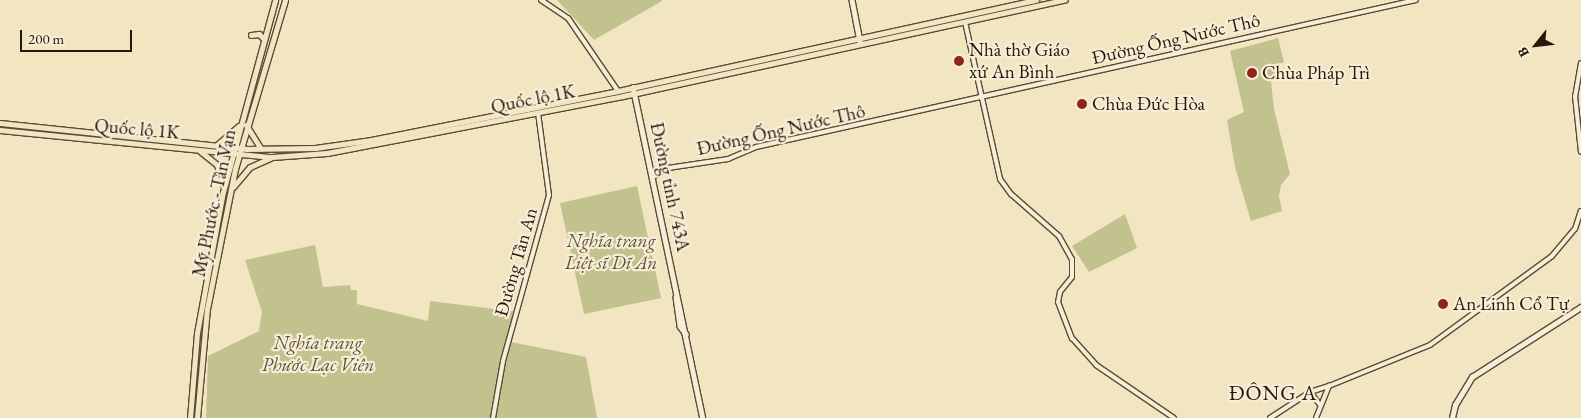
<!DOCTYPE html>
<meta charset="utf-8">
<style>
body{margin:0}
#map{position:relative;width:1581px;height:418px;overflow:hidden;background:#f2e5c1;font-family:"EB Garamond",serif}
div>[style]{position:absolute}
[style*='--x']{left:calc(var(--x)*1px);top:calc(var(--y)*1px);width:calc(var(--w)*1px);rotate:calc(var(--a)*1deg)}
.green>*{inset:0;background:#c1c28e}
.roads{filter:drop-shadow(1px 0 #5a4a37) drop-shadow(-1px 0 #5a4a37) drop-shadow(0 1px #5a4a37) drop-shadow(0 -1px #5a4a37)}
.tertiary>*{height:4px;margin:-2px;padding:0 2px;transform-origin:2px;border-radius:2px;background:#f7eed7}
.secondary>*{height:4.5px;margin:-2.25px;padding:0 2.25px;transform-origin:2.25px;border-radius:2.25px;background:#f7eed7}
.primary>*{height:5px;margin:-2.5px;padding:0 2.5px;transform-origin:2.5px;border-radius:2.5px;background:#f2e5c1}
.dots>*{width:14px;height:14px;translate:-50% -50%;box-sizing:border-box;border:2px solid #f7eed7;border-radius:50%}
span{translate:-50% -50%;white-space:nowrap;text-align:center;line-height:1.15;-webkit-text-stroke:4.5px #f7eed7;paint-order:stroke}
.street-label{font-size:19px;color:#281609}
.poi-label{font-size:19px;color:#281609}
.left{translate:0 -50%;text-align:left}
.park-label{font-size:19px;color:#5e5238;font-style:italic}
.quarter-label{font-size:21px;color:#281609;letter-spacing:1px}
.north{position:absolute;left:1511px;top:20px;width:50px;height:50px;-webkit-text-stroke:4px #f7eed7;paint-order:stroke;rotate:241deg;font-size:14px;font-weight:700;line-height:20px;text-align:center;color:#281609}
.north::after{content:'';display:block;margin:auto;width:18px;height:22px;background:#281609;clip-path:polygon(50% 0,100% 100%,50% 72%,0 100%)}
.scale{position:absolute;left:20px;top:30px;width:112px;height:22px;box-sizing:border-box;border:2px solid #281609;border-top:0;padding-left:6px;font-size:15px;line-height:18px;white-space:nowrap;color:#281609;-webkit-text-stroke:4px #f7eed7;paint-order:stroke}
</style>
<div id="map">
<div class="green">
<div style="clip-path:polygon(557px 0,662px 0,662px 1px,594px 40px)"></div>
<div style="clip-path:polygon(1278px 38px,1284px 62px,1277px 65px,1279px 74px,1271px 82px,1274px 109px,1290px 174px,1281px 185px,1279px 196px,1282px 211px,1251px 221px,1235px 167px,1227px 120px,1244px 112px,1230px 51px)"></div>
<div style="clip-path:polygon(637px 186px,661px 298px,584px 314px,560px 203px)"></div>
<div style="clip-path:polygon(1125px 214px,1137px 248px,1089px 272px,1072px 246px)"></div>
<div style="clip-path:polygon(315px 245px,323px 287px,350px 285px,351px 290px,357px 290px,357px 304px,428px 321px,430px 301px,518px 312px,511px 342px,586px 357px,597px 418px,206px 418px,208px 356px,259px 331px,262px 312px,245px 260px)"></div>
</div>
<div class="roads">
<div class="tertiary">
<div style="--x:541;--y:0;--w:32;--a:34"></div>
<div style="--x:568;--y:18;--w:88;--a:55.6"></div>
<div style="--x:965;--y:22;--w:161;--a:77.4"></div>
<div style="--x:1000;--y:179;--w:19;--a:54"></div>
<div style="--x:1011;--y:194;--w:64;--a:41.2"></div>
<div style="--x:1059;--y:236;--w:26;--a:61"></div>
<div style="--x:1072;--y:259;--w:18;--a:90"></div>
<div style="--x:1072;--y:277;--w:19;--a:129"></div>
<div style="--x:1060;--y:292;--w:10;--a:101"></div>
<div style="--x:1058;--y:302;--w:39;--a:69"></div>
<div style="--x:1072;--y:338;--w:36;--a:48"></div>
<div style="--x:1096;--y:365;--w:94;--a:34.2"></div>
<div style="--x:1581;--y:63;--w:34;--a:100"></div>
<div style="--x:1575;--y:96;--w:56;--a:83.9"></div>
<div style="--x:653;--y:177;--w:17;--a:-31"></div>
<div style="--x:668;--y:168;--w:61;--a:-8.5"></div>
<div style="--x:728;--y:159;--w:30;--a:-23"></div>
<div style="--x:756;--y:147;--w:676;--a:-12.56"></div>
<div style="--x:1310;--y:392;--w:16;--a:52"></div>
<div style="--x:493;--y:418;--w:58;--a:-80"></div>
<div style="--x:503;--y:361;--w:172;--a:-74.5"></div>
<div style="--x:549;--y:195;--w:83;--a:-97.6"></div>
<div style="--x:1270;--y:418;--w:48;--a:-33"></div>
<div style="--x:1310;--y:392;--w:20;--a:-18"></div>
<div style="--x:1316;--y:418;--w:35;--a:-68"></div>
<div style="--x:1329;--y:386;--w:109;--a:-22.1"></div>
<div style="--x:1430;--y:345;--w:151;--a:-36.1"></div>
<div style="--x:1552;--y:256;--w:35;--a:-50"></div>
<div style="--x:1575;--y:229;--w:19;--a:-72"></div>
</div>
<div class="secondary">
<div style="--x:852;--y:0;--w:42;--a:79"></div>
<div style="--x:633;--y:87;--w:338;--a:78.1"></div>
<div style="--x:676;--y:297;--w:29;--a:82"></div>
<div style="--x:680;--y:326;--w:10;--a:53"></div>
<div style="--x:1452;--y:418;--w:13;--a:-77"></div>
<div style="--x:1455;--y:405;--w:33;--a:-59"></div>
<div style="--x:1472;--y:377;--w:130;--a:-32.7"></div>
</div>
<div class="primary">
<div style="--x:251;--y:35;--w:8;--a:-7"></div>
<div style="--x:259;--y:34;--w:7;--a:45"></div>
<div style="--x:0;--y:123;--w:247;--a:6"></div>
<div style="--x:246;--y:149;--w:69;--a:-0.8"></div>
<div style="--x:315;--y:148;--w:57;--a:-8.1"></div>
<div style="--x:371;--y:140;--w:252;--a:-11.2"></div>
<div style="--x:618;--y:91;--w:428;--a:-12.3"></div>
<div style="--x:246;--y:125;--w:28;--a:58"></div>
<div style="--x:0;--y:130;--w:273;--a:5.7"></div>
<div style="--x:272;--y:157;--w:55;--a:-4.2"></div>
<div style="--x:327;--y:153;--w:301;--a:-10.9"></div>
<div style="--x:623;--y:96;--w:452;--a:-12.3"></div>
<div style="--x:217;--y:145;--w:29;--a:-41"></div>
<div style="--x:200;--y:151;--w:22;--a:39"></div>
<div style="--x:217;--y:165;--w:22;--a:72"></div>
<div style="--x:233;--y:187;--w:26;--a:-50"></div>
<div style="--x:250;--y:167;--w:22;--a:-24"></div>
<div style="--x:190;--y:418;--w:85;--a:-85.3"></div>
<div style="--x:197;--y:333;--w:143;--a:-79.6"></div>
<div style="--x:223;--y:192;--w:199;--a:-74.8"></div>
<div style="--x:197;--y:418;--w:109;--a:-84.8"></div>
<div style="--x:207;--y:309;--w:143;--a:-78.7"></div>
<div style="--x:235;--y:169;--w:176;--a:-73.5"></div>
</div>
</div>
<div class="dots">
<div style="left:959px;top:61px;background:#8f2418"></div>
<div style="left:1252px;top:73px;background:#8f2418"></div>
<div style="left:1082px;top:104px;background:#8f2418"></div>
<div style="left:1443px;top:304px;background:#8f2418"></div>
</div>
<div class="street-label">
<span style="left:1176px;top:39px;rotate:-13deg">Đường Ống Nước Thô</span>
<span style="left:533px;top:99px;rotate:-11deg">Quốc lộ 1K</span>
<span style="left:137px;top:129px;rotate:5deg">Quốc lộ 1K</span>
<span style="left:781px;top:130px;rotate:-13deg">Đường Ống Nước Thô</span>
<span style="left:670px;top:187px;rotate:78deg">Đường tỉnh 743A</span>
<span style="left:214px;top:203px;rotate:-78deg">Mỹ Phước - Tân Vạn</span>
<span style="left:516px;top:262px;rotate:-74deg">Đường Tân An</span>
</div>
<div class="poi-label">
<span class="left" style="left:969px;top:61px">Nhà thờ Giáo<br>xứ An Bình</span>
<span class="left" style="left:1262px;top:73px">Chùa Pháp Trì</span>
<span class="left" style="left:1092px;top:104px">Chùa Đức Hòa</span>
<span class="left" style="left:1453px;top:304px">An Linh Cổ Tự</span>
</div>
<div class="park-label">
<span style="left:611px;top:252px">Nghĩa trang<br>Liệt sĩ Dĩ An</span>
<span style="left:318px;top:354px">Nghĩa trang<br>Phước Lạc Viên</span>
</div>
<div class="quarter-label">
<span style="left:1273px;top:393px">ĐÔNG A</span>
</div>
<div class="north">B</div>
<div class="scale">200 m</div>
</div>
